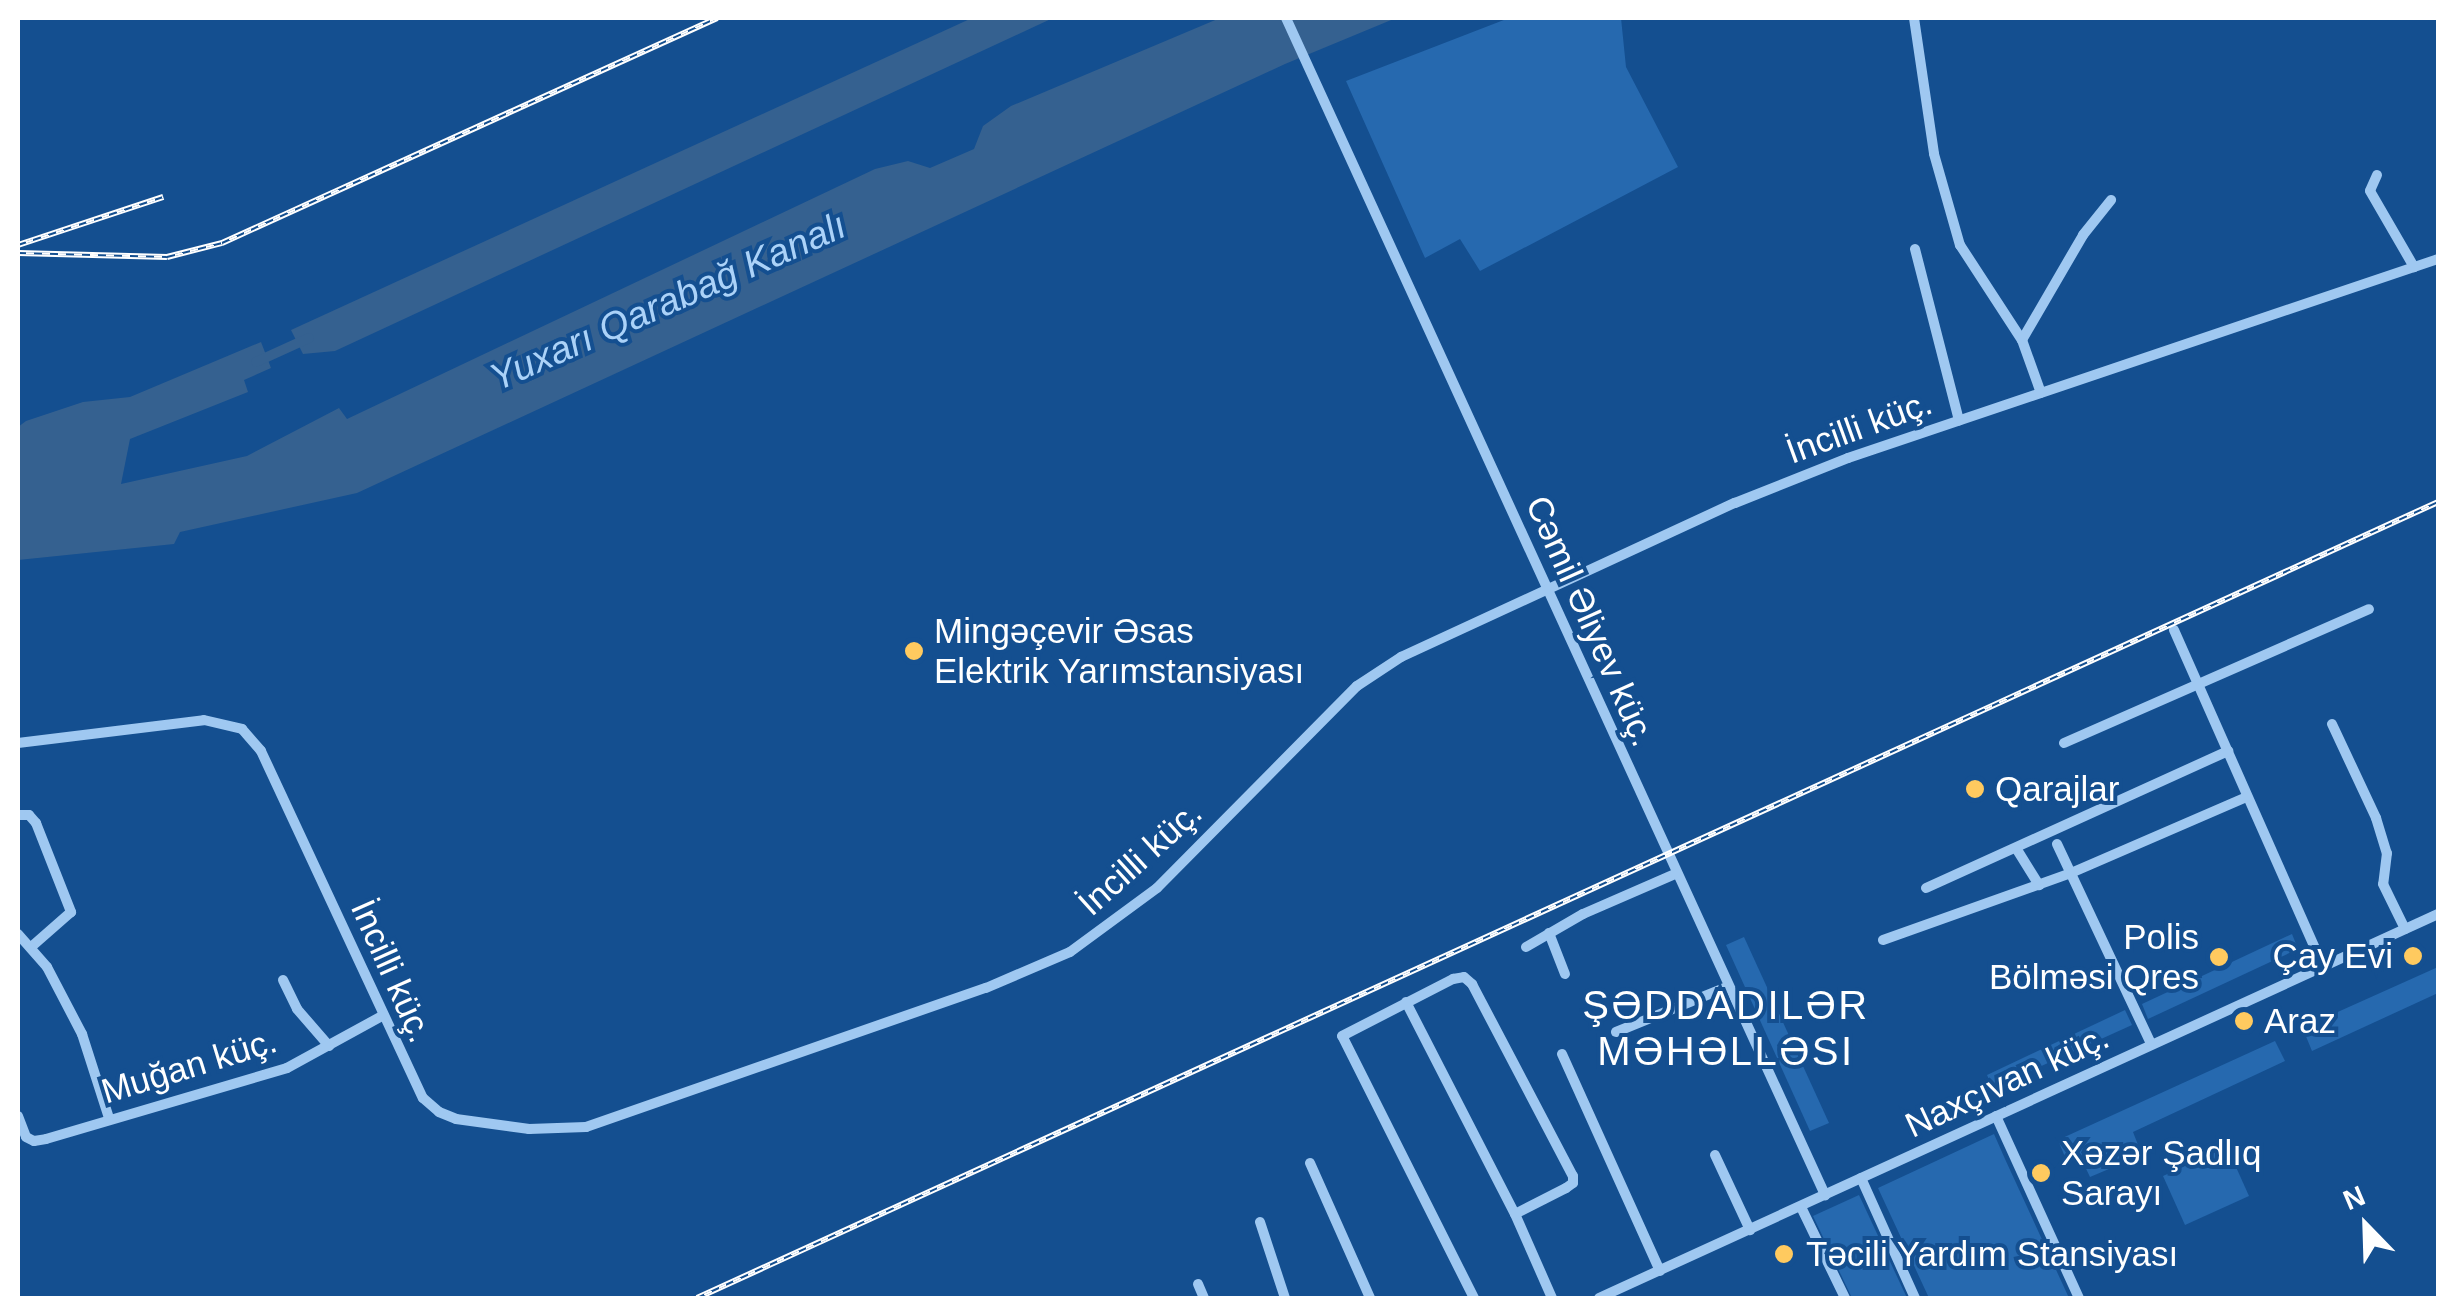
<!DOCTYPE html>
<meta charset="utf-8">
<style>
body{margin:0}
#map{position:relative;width:2456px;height:1316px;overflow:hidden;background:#144f90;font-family:Arial,sans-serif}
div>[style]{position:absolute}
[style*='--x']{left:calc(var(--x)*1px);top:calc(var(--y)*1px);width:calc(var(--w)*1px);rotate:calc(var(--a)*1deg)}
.green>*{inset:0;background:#2669af}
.water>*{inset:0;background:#356190}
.canal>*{height:10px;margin:-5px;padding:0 5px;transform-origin:5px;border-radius:5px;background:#356190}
.minor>*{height:10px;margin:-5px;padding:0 5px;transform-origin:5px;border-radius:5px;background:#9fc8f1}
.rail>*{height:6px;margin-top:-3px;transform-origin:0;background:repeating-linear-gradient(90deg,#144f90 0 8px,#fff 0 16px);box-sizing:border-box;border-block:2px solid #fff}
.dots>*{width:28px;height:28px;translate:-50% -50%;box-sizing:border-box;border:5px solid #144f90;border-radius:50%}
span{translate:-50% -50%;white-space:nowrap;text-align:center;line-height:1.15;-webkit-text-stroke:8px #144f90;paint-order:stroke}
.street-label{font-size:35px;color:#fff}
.poi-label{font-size:35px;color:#fff}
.left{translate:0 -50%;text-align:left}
.right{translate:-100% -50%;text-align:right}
.water-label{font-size:38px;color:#abd2f8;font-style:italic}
.quarter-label{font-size:40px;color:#fff;letter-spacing:2.5px}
.frame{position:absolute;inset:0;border:20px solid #fff;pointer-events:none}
.north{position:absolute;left:2316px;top:1176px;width:100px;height:100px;-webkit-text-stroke:8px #144f90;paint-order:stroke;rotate:337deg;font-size:28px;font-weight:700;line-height:40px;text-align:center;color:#fff}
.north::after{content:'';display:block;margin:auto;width:35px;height:45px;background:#fff;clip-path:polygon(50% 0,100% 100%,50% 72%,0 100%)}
</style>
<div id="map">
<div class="green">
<div style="clip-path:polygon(1509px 18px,1621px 18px,1626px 67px,1678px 167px,1480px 271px,1460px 239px,1425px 258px,1346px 81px)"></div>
<div style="clip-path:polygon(2292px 934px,2298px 949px,2148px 1019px,2142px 1004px)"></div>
<div style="clip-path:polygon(1744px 937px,1829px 1123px,1810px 1131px,1726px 945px)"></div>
<div style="clip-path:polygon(2438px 967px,2438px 993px,2312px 1051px,2305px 1034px,2333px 1022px,2331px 1015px)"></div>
<div style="clip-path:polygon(2125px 1010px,2132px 1025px,1993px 1088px,1987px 1075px)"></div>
<div style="clip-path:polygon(2275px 1041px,2285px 1061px,2133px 1132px,2142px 1155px,2090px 1177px,2078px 1152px,2065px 1157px,2058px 1140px)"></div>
<div style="clip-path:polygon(1994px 1134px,2005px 1159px,2069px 1298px,1929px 1298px,1878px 1188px)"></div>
<div style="clip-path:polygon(2227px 1147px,2249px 1196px,2185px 1225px,2163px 1176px)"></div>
<div style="clip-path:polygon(1859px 1195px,1907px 1298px,1852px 1298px,1813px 1216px)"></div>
</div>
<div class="water">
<div style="clip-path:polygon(972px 18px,1053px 18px,335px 351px,303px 354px,291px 330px)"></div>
<div style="clip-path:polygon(1220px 18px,1396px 18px,1285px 64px,357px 493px,180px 532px,174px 544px,18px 560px,18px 427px,26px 421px,83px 402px,130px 397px,261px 342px,271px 368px,244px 380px,248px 392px,130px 439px,121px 484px,247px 456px,339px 408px,347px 419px,875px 169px,908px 161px,930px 168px,974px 149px,983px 126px,1011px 106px)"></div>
</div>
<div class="canal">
<div style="--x:256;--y:362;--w:58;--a:-24.4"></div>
</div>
<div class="minor">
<div style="--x:1286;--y:18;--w:1295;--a:65.39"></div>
<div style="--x:1914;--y:18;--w:137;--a:81.6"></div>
<div style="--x:1934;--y:154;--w:95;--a:74.1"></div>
<div style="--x:1960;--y:245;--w:113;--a:56.9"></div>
<div style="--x:2022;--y:340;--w:56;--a:70.3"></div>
<div style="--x:2377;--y:175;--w:17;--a:114"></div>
<div style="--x:2370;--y:191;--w:88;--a:59.9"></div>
<div style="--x:1915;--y:249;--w:177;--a:75.6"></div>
<div style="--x:2022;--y:340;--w:121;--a:-59.8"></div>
<div style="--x:2083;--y:235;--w:45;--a:-51.3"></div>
<div style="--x:2174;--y:630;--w:368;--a:66.1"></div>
<div style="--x:2332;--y:724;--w:104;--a:64.9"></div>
<div style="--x:2376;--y:818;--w:37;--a:73"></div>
<div style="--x:2387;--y:853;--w:31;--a:97"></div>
<div style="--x:2383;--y:884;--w:50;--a:63.9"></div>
<div style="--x:18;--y:743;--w:187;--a:-7"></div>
<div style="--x:204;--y:720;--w:39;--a:13"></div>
<div style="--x:242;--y:729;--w:29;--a:49"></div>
<div style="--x:261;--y:751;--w:383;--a:65"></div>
<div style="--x:423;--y:1098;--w:21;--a:41"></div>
<div style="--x:439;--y:1112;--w:18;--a:22"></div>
<div style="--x:456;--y:1119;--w:74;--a:7.8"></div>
<div style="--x:529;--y:1129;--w:57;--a:-2"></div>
<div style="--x:586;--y:1127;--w:423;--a:-19.2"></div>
<div style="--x:986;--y:988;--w:91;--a:-23.2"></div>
<div style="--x:1070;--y:952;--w:108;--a:-36.3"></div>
<div style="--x:1157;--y:888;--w:284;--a:-45.3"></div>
<div style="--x:1357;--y:686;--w:53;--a:-33.4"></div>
<div style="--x:1401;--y:657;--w:368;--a:-24.8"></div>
<div style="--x:1735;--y:503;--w:122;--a:-21.7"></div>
<div style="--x:1848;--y:458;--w:623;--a:-18.64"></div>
<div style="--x:2064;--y:743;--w:333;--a:-23.7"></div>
<div style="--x:18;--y:815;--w:11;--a:0"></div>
<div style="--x:29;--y:815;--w:11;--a:49"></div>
<div style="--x:36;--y:823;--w:96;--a:68.5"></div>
<div style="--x:71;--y:912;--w:53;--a:138.8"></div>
<div style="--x:2057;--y:844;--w:221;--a:64.8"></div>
<div style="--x:2016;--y:848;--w:44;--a:58.1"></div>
<div style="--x:1926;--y:888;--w:332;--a:-24.4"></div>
<div style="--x:1549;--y:933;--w:44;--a:68.7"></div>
<div style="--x:18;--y:934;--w:44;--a:48.7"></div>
<div style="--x:47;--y:967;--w:76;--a:62.4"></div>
<div style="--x:82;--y:1034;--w:88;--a:72.2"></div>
<div style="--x:1883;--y:940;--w:200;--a:-19.6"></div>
<div style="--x:2071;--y:873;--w:192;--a:-23.4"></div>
<div style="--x:1526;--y:947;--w:66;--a:-30.1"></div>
<div style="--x:1583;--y:914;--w:100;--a:-23.5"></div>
<div style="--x:283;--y:980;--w:32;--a:64"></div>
<div style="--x:297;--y:1009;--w:49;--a:49.1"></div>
<div style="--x:1406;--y:1002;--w:238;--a:62.8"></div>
<div style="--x:1515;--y:1214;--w:92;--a:66.2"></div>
<div style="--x:1616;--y:1032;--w:120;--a:-22.1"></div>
<div style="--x:1562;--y:1054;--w:238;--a:65.7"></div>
<div style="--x:18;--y:1116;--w:22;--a:69"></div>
<div style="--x:26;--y:1137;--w:9;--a:27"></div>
<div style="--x:34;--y:1141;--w:12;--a:-9"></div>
<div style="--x:46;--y:1139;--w:251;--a:-16.4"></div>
<div style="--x:287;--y:1068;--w:108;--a:-28.7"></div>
<div style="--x:1996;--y:1116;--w:200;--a:65.5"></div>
<div style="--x:1715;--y:1155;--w:83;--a:65"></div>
<div style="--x:1310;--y:1163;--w:148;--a:66"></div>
<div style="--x:1861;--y:1178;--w:132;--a:65.8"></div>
<div style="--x:1801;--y:1207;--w:101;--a:64.2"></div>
<div style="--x:1260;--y:1222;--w:80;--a:71.8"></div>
<div style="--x:1198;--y:1284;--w:15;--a:67"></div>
<div style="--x:1474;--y:1298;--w:293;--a:-116.7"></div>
<div style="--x:1342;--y:1036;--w:125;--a:-27.2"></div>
<div style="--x:1453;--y:979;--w:11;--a:-10"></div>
<div style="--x:1464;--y:977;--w:11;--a:41"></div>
<div style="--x:1472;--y:984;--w:217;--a:62.3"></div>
<div style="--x:1573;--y:1176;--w:7;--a:90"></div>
<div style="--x:1573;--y:1183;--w:9;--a:144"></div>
<div style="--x:1566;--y:1188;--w:57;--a:153"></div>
<div style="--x:1599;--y:1298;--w:923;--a:-24.59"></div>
</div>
<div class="rail">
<div style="--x:18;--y:245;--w:153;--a:-18.3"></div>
<div style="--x:18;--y:253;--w:149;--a:1.5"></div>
<div style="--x:167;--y:257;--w:57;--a:-14.3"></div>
<div style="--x:222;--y:243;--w:544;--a:-24.44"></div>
<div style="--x:697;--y:1298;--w:1914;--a:-24.57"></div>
</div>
<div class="dots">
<div style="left:914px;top:651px;background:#ffca5f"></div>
<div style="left:1975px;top:789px;background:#ffca5f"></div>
<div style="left:2413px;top:956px;background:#ffca5f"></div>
<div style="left:2219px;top:957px;background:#ffca5f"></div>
<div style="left:2244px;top:1021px;background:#ffca5f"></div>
<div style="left:2041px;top:1173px;background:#ffca5f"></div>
<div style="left:1784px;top:1254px;background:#ffca5f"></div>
</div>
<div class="street-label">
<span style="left:1859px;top:427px;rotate:-20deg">İncilli küç.</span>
<span style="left:1591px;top:621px;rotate:66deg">Cəmil Əliyev küç.</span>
<span style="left:1140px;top:858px;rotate:-42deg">İncilli küç.</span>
<span style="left:392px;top:971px;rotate:66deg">İncilli küç.</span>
<span style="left:189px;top:1066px;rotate:-17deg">Muğan küç.</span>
<span style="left:2007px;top:1081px;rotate:-25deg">Naxçıvan küç.</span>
</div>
<div class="poi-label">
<span class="left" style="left:934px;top:651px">Mingəçevir Əsas<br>Elektrik Yarımstansiyası</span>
<span class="left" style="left:1995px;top:789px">Qarajlar</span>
<span class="right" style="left:2199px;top:957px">Polis<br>Bölməsi Qres</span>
<span class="right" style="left:2393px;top:956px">Çay Evi</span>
<span class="left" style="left:2264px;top:1021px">Araz</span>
<span class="left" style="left:2061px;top:1173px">Xəzər Şadlıq<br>Sarayı</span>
<span class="left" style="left:1806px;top:1254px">Təcili Yardım Stansiyası</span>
</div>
<div class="water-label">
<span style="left:668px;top:302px;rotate:-24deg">Yuxarı Qarabağ Kanalı</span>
</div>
<div class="quarter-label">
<span style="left:1726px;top:1028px">ŞƏDDADILƏR<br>MƏHƏLLƏSI</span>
</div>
<div class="frame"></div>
<div class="north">N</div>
</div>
